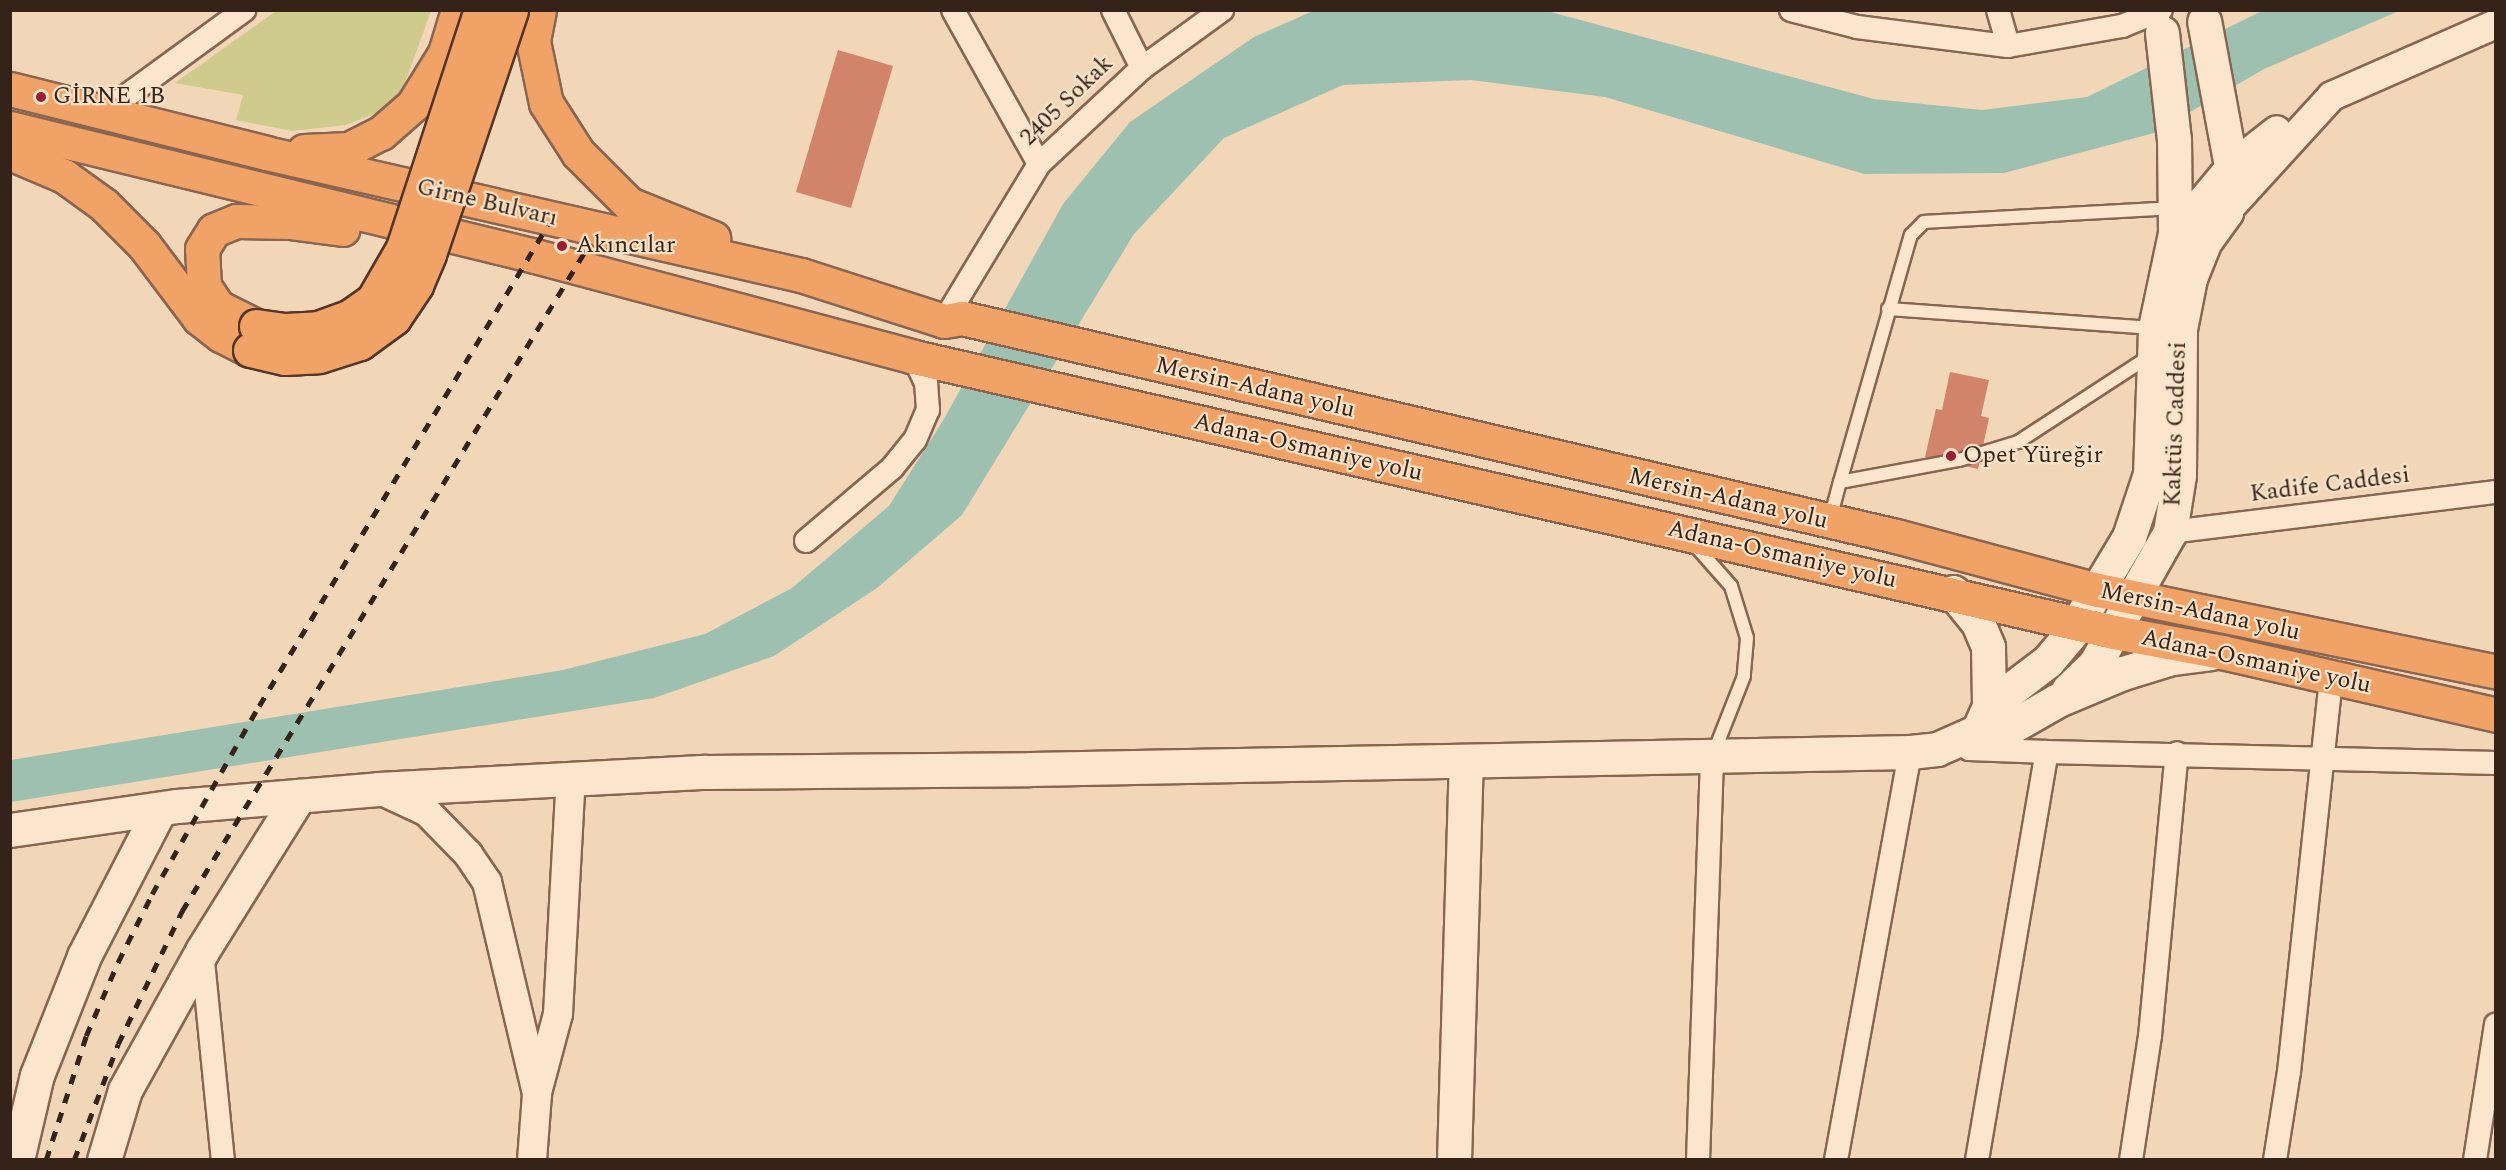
<!DOCTYPE html>
<meta charset="utf-8">
<style>
body{margin:0}
#map{position:relative;width:2506px;height:1170px;overflow:hidden;background:#f1d6b8;font-family:Spectral,serif}
div>[style]{position:absolute}
[style*='--x']{left:calc(var(--x)*1px);top:calc(var(--y)*1px);width:calc(var(--w)*1px);rotate:calc(var(--a)*1deg)}
.green>*{inset:0;background:#cfcb8c}
.water>*{inset:0;background:#9ec0b0}
.building>*{inset:0;background:#d2846b}
.roads{filter:drop-shadow(2px 0 #886552) drop-shadow(-2px 0 #886552) drop-shadow(0 2px #886552) drop-shadow(0 -2px #886552)}
.service>*{height:12px;margin:-6px;padding:0 6px;transform-origin:6px;border-radius:6px;background:#fbe5cc}
.minor>*{height:22px;margin:-11px;padding:0 11px;transform-origin:11px;border-radius:11px;background:#fbe5cc}
.tertiary>*{height:28px;margin:-14px;padding:0 14px;transform-origin:14px;border-radius:14px;background:#fbe5cc}
.secondary>*{height:33px;margin:-16.5px;padding:0 16.5px;transform-origin:16.5px;border-radius:16.5px;background:#fbe5cc}
.trunk>*{height:33px;margin:-16.5px;padding:0 16.5px;transform-origin:16.5px;border-radius:16.5px;background:#f1a266}
.rail>*{height:4.5px;margin-top:-2.25px;transform-origin:0;background:repeating-linear-gradient(90deg,#352219 0 10px,transparent 0 20px)}
.bridges{filter:drop-shadow(2px 0 #543528) drop-shadow(-2px 0 #543528) drop-shadow(0 2px #543528) drop-shadow(0 -2px #543528)}
.trunk-bridge>*{height:33px;margin:-16.5px;padding:0 16.5px;transform-origin:16.5px;border-radius:16.5px;background:#f1a266}
.dots>*{width:16px;height:16px;translate:-50% -50%;box-sizing:border-box;border:3px solid #f8e2c8;border-radius:50%}
span{translate:-50% -50%;white-space:nowrap;text-align:center;line-height:1.15;-webkit-text-stroke:4.5px #f8e2c8;paint-order:stroke}
.poi-label{font-size:24px;color:#352219}
.left{translate:0 -50%;text-align:left}
.street-label{font-size:24px;color:#352219}
.frame{position:absolute;inset:0;border:12px solid #352219;pointer-events:none}
</style>
<div id="map">
<div class="green">
<div style="clip-path:polygon(276px 11px,431px 11px,397px 105px,346px 125px,292px 131px,236px 120px,243px 95px,175px 83px)"></div>
</div>
<div class="water">
<div style="clip-path:polygon(1313px 11px,1547px 11px,1874px 99px,1982px 110px,2087px 97px,2262px 11px,2399px 11px,2264px 69px,2154px 133px,2004px 173px,1864px 174px,1605px 97px,1471px 80px,1343px 85px,1224px 138px,1134px 234px,962px 515px,877px 588px,774px 656px,654px 698px,11px 802px,11px 760px,563px 670px,705px 634px,792px 588px,889px 506px,944px 419px,1063px 204px,1130px 122px,1254px 37px)"></div>
</div>
<div class="building">
<div style="clip-path:polygon(838px 50px,893px 66px,851px 208px,796px 192px)"></div>
<div style="clip-path:polygon(1950px 372px,1989px 380px,1981px 416px,1989px 418px,1978px 469px,1925px 457px,1936px 409px,1942px 410px)"></div>
</div>
<div class="roads">
<div class="service">
<div style="--x:1888;--y:309;--w:266;--a:4.1"></div>
<div style="--x:1840;--y:482;--w:257;--a:-74"></div>
<div style="--x:1911;--y:235;--w:18;--a:-45"></div>
<div style="--x:1924;--y:222;--w:250;--a:-3.2"></div>
<div style="--x:1830;--y:519;--w:38;--a:-75"></div>
<div style="--x:1840;--y:482;--w:121;--a:-10.5"></div>
<div style="--x:1959;--y:460;--w:62;--a:-17"></div>
<div style="--x:2018;--y:442;--w:158;--a:-33.1"></div>
<div style="--x:1693;--y:543;--w:57;--a:48.5"></div>
<div style="--x:1731;--y:586;--w:54;--a:72.9"></div>
<div style="--x:1747;--y:638;--w:38;--a:95"></div>
<div style="--x:1744;--y:676;--w:82;--a:111.5"></div>
</div>
<div class="minor">
<div style="--x:953;--y:10;--w:176;--a:60.8"></div>
<div style="--x:1113;--y:10;--w:65;--a:63.4"></div>
<div style="--x:1791;--y:10;--w:68;--a:14.4"></div>
<div style="--x:1857;--y:27;--w:152;--a:7.2"></div>
<div style="--x:2008;--y:46;--w:116;--a:-10"></div>
<div style="--x:2122;--y:26;--w:42;--a:-22.3"></div>
<div style="--x:1998;--y:10;--w:37;--a:74"></div>
<div style="--x:103;--y:113;--w:175;--a:-36.1"></div>
<div style="--x:944;--y:321;--w:184;--a:-58.8"></div>
<div style="--x:1039;--y:164;--w:141;--a:-43"></div>
<div style="--x:1142;--y:68;--w:99;--a:-35.9"></div>
<div style="--x:2170;--y:532;--w:328;--a:-7"></div>
<div style="--x:806;--y:541;--w:113;--a:-40.3"></div>
<div style="--x:892;--y:468;--w:36;--a:-51"></div>
<div style="--x:915;--y:440;--w:33;--a:-67"></div>
<div style="--x:928;--y:410;--w:27;--a:-94"></div>
<div style="--x:926;--y:383;--w:29;--a:-115"></div>
<div style="--x:1960;--y:742;--w:11;--a:38"></div>
<div style="--x:1969;--y:749;--w:78;--a:2.2"></div>
<div style="--x:2047;--y:752;--w:449;--a:1.4"></div>
<div style="--x:202;--y:951;--w:210;--a:84.3"></div>
<div style="--x:1698;--y:1160;--w:404;--a:-88"></div>
<div style="--x:1836;--y:1160;--w:415;--a:-79.7"></div>
<div style="--x:1977;--y:1160;--w:414;--a:-80.3"></div>
<div style="--x:2131;--y:1160;--w:125;--a:-81.3"></div>
<div style="--x:2150;--y:1036;--w:284;--a:-84.6"></div>
<div style="--x:2275;--y:1160;--w:89;--a:-81"></div>
<div style="--x:2289;--y:1072;--w:396;--a:-83.9"></div>
<div style="--x:2475;--y:1160;--w:137;--a:-81.2"></div>
</div>
<div class="tertiary">
<div style="--x:2226;--y:212;--w:157;--a:-47.6"></div>
<div style="--x:2332;--y:96;--w:179;--a:-23.7"></div>
<div style="--x:2175;--y:233;--w:87;--a:-50.1"></div>
<div style="--x:2231;--y:166;--w:58;--a:-38"></div>
<div style="--x:378;--y:789;--w:54;--a:25.1"></div>
<div style="--x:427;--y:812;--w:59;--a:45.7"></div>
<div style="--x:468;--y:854;--w:34;--a:56"></div>
<div style="--x:487;--y:882;--w:218;--a:76.7"></div>
<div style="--x:537;--y:1094;--w:66;--a:94.3"></div>
<div style="--x:538;--y:1089;--w:78;--a:-75.1"></div>
<div style="--x:558;--y:1014;--w:237;--a:-86.9"></div>
</div>
<div class="secondary">
<div style="--x:1953;--y:592;--w:40;--a:51"></div>
<div style="--x:1978;--y:623;--w:26;--a:67"></div>
<div style="--x:1988;--y:647;--w:59;--a:89"></div>
<div style="--x:2068;--y:690;--w:37;--a:-44"></div>
<div style="--x:2095;--y:664;--w:152;--a:-60.4"></div>
<div style="--x:2170;--y:532;--w:58;--a:-81"></div>
<div style="--x:2179;--y:475;--w:146;--a:-89.6"></div>
<div style="--x:2180;--y:329;--w:52;--a:-78.9"></div>
<div style="--x:2190;--y:278;--w:40;--a:-68"></div>
<div style="--x:2205;--y:241;--w:36;--a:-54"></div>
<div style="--x:2226;--y:212;--w:46;--a:-83.8"></div>
<div style="--x:2231;--y:166;--w:147;--a:-100.5"></div>
<div style="--x:1978;--y:731;--w:27;--a:-66"></div>
<div style="--x:1989;--y:706;--w:74;--a:-37.3"></div>
<div style="--x:2048;--y:661;--w:38;--a:-50"></div>
<div style="--x:2072;--y:632;--w:111;--a:-59"></div>
<div style="--x:2129;--y:537;--w:66;--a:-71.6"></div>
<div style="--x:2150;--y:474;--w:146;--a:-88"></div>
<div style="--x:2155;--y:328;--w:97;--a:-78.1"></div>
<div style="--x:2175;--y:233;--w:93;--a:-90.6"></div>
<div style="--x:2174;--y:140;--w:108;--a:-96.4"></div>
<div style="--x:10;--y:830;--w:169;--a:-8.2"></div>
<div style="--x:177;--y:806;--w:202;--a:-4.8"></div>
<div style="--x:378;--y:789;--w:328;--a:-3"></div>
<div style="--x:706;--y:772;--w:324;--a:-0.5"></div>
<div style="--x:1030;--y:769;--w:880;--a:-1.11"></div>
<div style="--x:1910;--y:752;--w:27;--a:-6"></div>
<div style="--x:1937;--y:749;--w:45;--a:-23.7"></div>
<div style="--x:1978;--y:731;--w:33;--a:-7"></div>
<div style="--x:2011;--y:727;--w:54;--a:-29.9"></div>
<div style="--x:2058;--y:700;--w:70;--a:-22.6"></div>
<div style="--x:2123;--y:673;--w:51;--a:-17"></div>
<div style="--x:2172;--y:658;--w:39;--a:-7"></div>
<div style="--x:17;--y:1160;--w:87;--a:-76.8"></div>
<div style="--x:37;--y:1075;--w:128;--a:-68.4"></div>
<div style="--x:84;--y:956;--w:165;--a:-62.7"></div>
<div style="--x:104;--y:1160;--w:73;--a:-73.3"></div>
<div style="--x:125;--y:1090;--w:159;--a:-61"></div>
<div style="--x:202;--y:951;--w:183;--a:-58"></div>
<div style="--x:1454;--y:1160;--w:398;--a:-88.3"></div>
</div>
<div class="trunk">
<div style="--x:539;--y:10;--w:32;--a:101"></div>
<div style="--x:533;--y:41;--w:63;--a:78.2"></div>
<div style="--x:546;--y:103;--w:59;--a:57.4"></div>
<div style="--x:578;--y:153;--w:72;--a:45"></div>
<div style="--x:629;--y:204;--w:91;--a:22"></div>
<div style="--x:10;--y:89;--w:264;--a:14"></div>
<div style="--x:266;--y:153;--w:549;--a:12.85"></div>
<div style="--x:801;--y:275;--w:150;--a:17.8"></div>
<div style="--x:944;--y:321;--w:18;--a:-9"></div>
<div style="--x:962;--y:318;--w:959;--a:13.14"></div>
<div style="--x:1896;--y:536;--w:209;--a:15"></div>
<div style="--x:2098;--y:590;--w:406;--a:11.6"></div>
<div style="--x:10;--y:128;--w:540;--a:13.7"></div>
<div style="--x:535;--y:256;--w:392;--a:14.9"></div>
<div style="--x:914;--y:357;--w:1231;--a:12.91"></div>
<div style="--x:2114;--y:632;--w:110;--a:10.5"></div>
<div style="--x:2222;--y:652;--w:281;--a:12.9"></div>
<div style="--x:304;--y:151;--w:45;--a:-2.5"></div>
<div style="--x:349;--y:149;--w:36;--a:-27"></div>
<div style="--x:381;--y:133;--w:43;--a:-41.2"></div>
<div style="--x:413;--y:105;--w:61;--a:-58.4"></div>
<div style="--x:445;--y:53;--w:45;--a:-73.2"></div>
<div style="--x:10;--y:153;--w:59;--a:23.1"></div>
<div style="--x:64;--y:176;--w:49;--a:35.9"></div>
<div style="--x:104;--y:205;--w:57;--a:45"></div>
<div style="--x:144;--y:245;--w:91;--a:53"></div>
<div style="--x:199;--y:318;--w:28;--a:38"></div>
<div style="--x:221;--y:335;--w:33;--a:27"></div>
<div style="--x:256;--y:326;--w:42;--a:-153.4"></div>
<div style="--x:218;--y:307;--w:25;--a:-124"></div>
<div style="--x:204;--y:286;--w:37;--a:-93"></div>
<div style="--x:202;--y:249;--w:22;--a:-58"></div>
<div style="--x:214;--y:230;--w:24;--a:-22"></div>
<div style="--x:236;--y:221;--w:53;--a:1.1"></div>
<div style="--x:289;--y:222;--w:54;--a:7.4"></div>
</div>
</div>
<div class="rail">
<div style="--x:46;--y:1160;--w:130;--a:-72.1"></div>
<div style="--x:86;--y:1036;--w:81;--a:-66.6"></div>
<div style="--x:118;--y:962;--w:76;--a:-63.4"></div>
<div style="--x:152;--y:894;--w:216;--a:-60.4"></div>
<div style="--x:259;--y:706;--w:563;--a:-59.02"></div>
<div style="--x:74;--y:1160;--w:124;--a:-69.2"></div>
<div style="--x:118;--y:1044;--w:148;--a:-64.3"></div>
<div style="--x:182;--y:911;--w:783;--a:-58.58"></div>
</div>
<div class="bridges">
<div class="trunk-bridge">
<div style="--x:256;--y:326;--w:29;--a:8"></div>
<div style="--x:285;--y:330;--w:33;--a:-3"></div>
<div style="--x:318;--y:328;--w:33;--a:-20"></div>
<div style="--x:349;--y:317;--w:29;--a:-35"></div>
<div style="--x:373;--y:300;--w:60;--a:-60"></div>
<div style="--x:403;--y:248;--w:250;--a:-71.9"></div>
<div style="--x:250;--y:350;--w:36;--a:13"></div>
<div style="--x:285;--y:358;--w:34;--a:-3"></div>
<div style="--x:319;--y:356;--w:43;--a:-17.6"></div>
<div style="--x:360;--y:343;--w:42;--a:-36.3"></div>
<div style="--x:394;--y:318;--w:40;--a:-56"></div>
<div style="--x:416;--y:285;--w:34;--a:-67"></div>
<div style="--x:429;--y:254;--w:257;--a:-71.4"></div>
</div>
</div>
<div class="dots">
<div style="left:41px;top:97px;background:#9b1e35"></div>
<div style="left:562px;top:246px;background:#9b1e35"></div>
<div style="left:1951px;top:456px;background:#9b1e35"></div>
</div>
<div class="poi-label">
<span class="left" style="left:53px;top:97px">GİRNE 1B</span>
<span class="left" style="left:576px;top:246px">Akıncılar</span>
<span class="left" style="left:1963px;top:456px">Opet Yüreğir</span>
</div>
<div class="street-label">
<span style="left:1067px;top:101px;rotate:-44deg">2405 Sokak</span>
<span style="left:487px;top:203px;rotate:13deg">Girne Bulvarı</span>
<span style="left:1255px;top:388px;rotate:13deg">Mersin-Adana yolu</span>
<span style="left:2176px;top:424px;rotate:-88deg">Kaktüs Caddesi</span>
<span style="left:1308px;top:448px;rotate:13deg">Adana-Osmaniye yolu</span>
<span style="left:2330px;top:485px;rotate:-7deg">Kadife Caddesi</span>
<span style="left:1728px;top:499px;rotate:13deg">Mersin-Adana yolu</span>
<span style="left:1782px;top:555px;rotate:13deg">Adana-Osmaniye yolu</span>
<span style="left:2200px;top:612px;rotate:12deg">Mersin-Adana yolu</span>
<span style="left:2256px;top:662px;rotate:12deg">Adana-Osmaniye yolu</span>
</div>
<div class="frame"></div>
</div>
